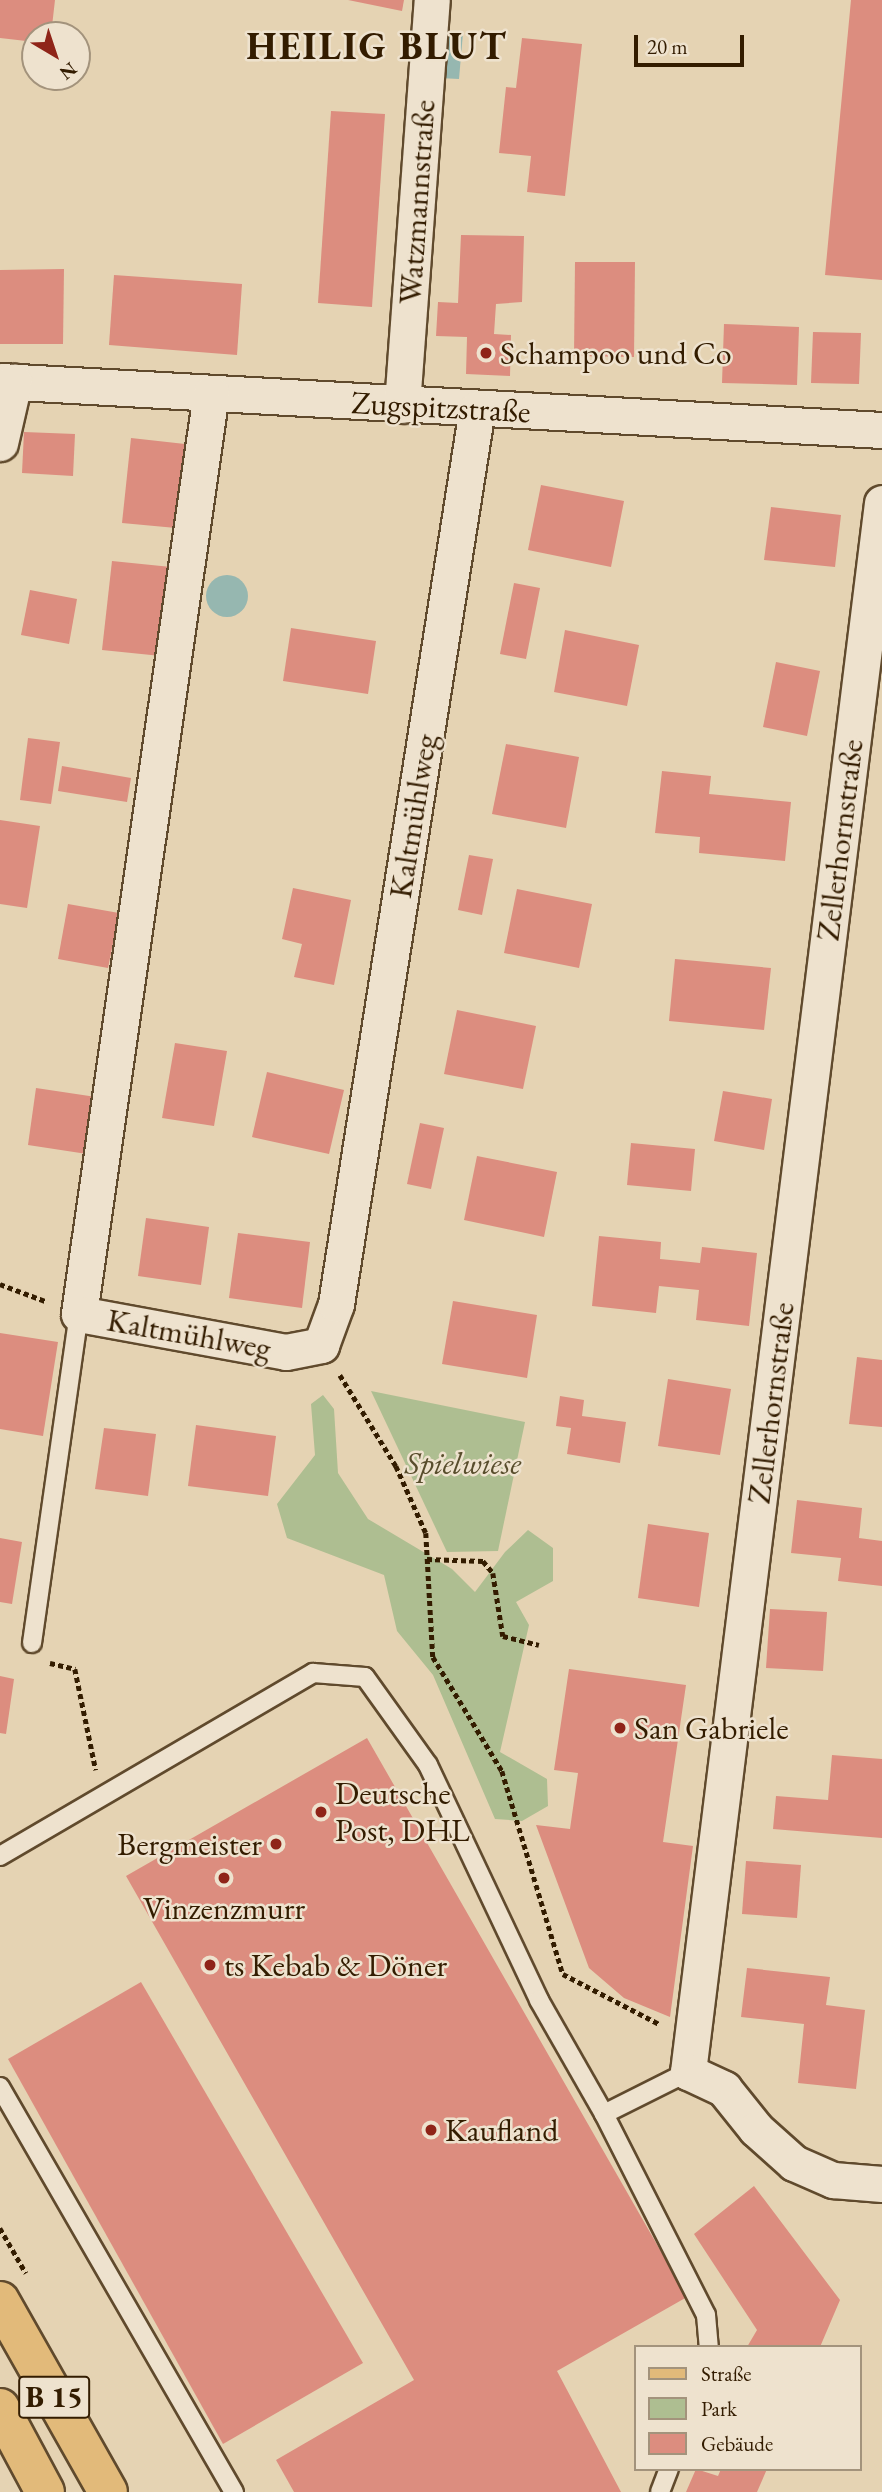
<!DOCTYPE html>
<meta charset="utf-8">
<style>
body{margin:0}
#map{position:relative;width:882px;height:2492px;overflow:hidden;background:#e5d3b3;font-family:"EB Garamond",serif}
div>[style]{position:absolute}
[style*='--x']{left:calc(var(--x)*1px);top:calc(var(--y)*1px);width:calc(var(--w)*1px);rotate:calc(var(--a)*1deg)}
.green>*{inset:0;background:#aebe91}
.water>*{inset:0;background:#96b7b0}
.round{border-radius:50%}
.building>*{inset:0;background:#dc8d7f}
.path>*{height:4.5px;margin-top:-2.25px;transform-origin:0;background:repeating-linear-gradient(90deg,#331c00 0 5px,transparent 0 8.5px)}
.roads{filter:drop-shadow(2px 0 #604a2d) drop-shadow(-2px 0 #604a2d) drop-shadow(0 2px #604a2d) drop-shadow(0 -2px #604a2d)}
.lane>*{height:18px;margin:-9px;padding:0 9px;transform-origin:9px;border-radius:9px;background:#eee2ce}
.street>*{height:35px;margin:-17.5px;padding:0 17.5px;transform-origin:17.5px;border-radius:17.5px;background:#eee2ce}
.primary>*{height:38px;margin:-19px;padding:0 19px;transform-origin:19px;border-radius:19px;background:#e2ba7a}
.dots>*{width:19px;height:19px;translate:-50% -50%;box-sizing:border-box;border:4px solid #eee2ce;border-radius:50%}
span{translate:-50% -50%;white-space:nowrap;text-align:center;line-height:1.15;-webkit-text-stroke:5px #eee2ce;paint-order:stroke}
.shield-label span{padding:2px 5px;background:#eee2ce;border:2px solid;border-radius:5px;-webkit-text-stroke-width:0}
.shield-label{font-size:30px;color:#331c00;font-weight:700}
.street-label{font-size:32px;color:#331c00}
.poi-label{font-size:32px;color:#331c00}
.left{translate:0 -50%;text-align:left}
.right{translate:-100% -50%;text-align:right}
.park-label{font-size:32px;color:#584d2c;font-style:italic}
.district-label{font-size:38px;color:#331c00;font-weight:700;letter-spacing:2px}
.legend{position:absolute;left:634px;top:2345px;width:228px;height:126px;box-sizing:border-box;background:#eee2ce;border:2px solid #a3937c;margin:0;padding:9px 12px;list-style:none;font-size:21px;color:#331c00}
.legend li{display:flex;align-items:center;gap:14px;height:35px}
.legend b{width:35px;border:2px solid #a3937c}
.north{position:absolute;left:21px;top:21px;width:70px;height:70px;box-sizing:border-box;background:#eee2ce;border:2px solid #a3937c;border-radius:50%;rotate:141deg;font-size:19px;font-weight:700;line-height:28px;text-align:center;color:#331c00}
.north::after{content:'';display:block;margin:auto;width:24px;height:32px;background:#8f2418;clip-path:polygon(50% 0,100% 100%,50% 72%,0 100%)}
.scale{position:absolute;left:634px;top:35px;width:110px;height:32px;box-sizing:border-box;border:4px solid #331c00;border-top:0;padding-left:9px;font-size:21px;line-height:24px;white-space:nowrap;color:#331c00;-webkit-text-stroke:5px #eee2ce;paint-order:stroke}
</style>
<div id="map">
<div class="green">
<div style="clip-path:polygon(371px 1391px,525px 1422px,498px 1551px,447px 1552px)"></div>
<div style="clip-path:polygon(323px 1395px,334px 1409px,338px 1473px,368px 1519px,452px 1569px,475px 1592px,505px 1552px,528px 1530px,553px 1548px,553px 1581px,516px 1602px,529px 1625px,500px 1752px,547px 1779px,548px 1806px,522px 1821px,495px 1819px,433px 1675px,397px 1631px,384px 1575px,287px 1538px,277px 1504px,315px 1455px,311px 1404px)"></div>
</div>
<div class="water">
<div style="clip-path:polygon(442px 31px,463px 33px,459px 79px,439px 78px)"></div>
<div class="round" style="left:206px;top:575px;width:42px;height:42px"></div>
</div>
<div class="building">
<div style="clip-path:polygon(0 0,55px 0,51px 35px,35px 35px,35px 42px,0 38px)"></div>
<div style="clip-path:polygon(348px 0,404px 0,402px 11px)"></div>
<div style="clip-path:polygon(851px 0,882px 0,882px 280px,825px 275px)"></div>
<div style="clip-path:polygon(522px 38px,582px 44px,565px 196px,527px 192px,531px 156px,499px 153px,506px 87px,516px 88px)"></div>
<div style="clip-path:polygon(331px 111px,385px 114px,372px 307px,318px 303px)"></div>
<div style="clip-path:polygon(461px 235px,524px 236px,522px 302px,496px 304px,494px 334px,511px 335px,510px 376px,466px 374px,467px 337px,436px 336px,438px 302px,458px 303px)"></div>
<div style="clip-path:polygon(575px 262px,635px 262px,634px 357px,574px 356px)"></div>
<div style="clip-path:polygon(64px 269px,63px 344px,0 344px,0 270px)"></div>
<div style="clip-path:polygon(114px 275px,242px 284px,237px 355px,109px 345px)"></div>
<div style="clip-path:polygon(724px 324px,799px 327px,797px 385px,722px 383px)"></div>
<div style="clip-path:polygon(813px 332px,861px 333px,859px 384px,811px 383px)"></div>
<div style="clip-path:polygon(24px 432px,75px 434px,73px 476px,22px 473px)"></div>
<div style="clip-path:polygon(131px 438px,185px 444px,176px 528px,122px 523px)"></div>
<div style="clip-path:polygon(541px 485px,624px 501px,611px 567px,528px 550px)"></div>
<div style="clip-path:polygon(771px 507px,841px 515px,835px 567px,764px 560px)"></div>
<div style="clip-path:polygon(112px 561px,171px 567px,161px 656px,102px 650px)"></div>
<div style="clip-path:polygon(514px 583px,540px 588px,526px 659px,500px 654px)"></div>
<div style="clip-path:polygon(30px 590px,77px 599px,69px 644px,21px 635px)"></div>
<div style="clip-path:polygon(291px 628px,376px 641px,368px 694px,283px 681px)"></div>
<div style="clip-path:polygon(565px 630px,639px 645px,627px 706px,554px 692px)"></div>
<div style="clip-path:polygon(776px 662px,820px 671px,807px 736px,763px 727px)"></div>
<div style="clip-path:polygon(28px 738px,60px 742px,51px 804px,20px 800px)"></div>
<div style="clip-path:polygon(506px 744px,579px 757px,566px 828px,492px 814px)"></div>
<div style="clip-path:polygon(62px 766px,131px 778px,127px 802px,58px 791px)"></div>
<div style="clip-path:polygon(662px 771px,711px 776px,709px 794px,791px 802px,785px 861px,699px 853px,700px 837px,655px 833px)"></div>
<div style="clip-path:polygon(0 820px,40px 826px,27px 908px,0 904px)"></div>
<div style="clip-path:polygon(469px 855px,493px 859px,482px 915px,458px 910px)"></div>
<div style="clip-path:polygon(293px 888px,351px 900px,334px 985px,294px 977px,302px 944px,282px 939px)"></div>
<div style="clip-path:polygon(517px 889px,592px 904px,579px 968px,504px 953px)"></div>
<div style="clip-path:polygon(68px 904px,119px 913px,108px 968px,58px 959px)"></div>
<div style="clip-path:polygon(675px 959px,771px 968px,764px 1030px,669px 1021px)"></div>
<div style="clip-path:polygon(457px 1010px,536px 1026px,523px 1089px,444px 1074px)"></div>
<div style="clip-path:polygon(175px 1043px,227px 1051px,214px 1126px,162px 1118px)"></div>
<div style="clip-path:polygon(267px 1072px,344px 1090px,329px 1154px,252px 1137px)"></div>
<div style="clip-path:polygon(36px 1088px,96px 1097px,87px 1154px,28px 1145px)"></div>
<div style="clip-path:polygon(723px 1091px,772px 1099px,764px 1150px,714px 1141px)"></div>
<div style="clip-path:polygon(420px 1123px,444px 1128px,431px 1189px,407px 1184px)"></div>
<div style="clip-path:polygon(631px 1143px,695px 1149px,691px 1191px,627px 1185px)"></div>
<div style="clip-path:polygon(477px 1156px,557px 1172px,544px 1237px,464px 1220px)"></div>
<div style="clip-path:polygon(146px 1218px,209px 1227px,201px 1285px,138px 1276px)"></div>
<div style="clip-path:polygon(238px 1233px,310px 1242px,302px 1308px,229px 1298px)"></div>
<div style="clip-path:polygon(599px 1236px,661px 1242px,660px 1259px,681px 1261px,700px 1263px,702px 1247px,757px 1253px,749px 1326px,696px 1320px,699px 1290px,659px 1286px,656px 1313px,592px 1306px)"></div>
<div style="clip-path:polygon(453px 1301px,537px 1315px,527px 1378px,442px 1364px)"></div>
<div style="clip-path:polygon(0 1333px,58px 1342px,43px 1436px,0 1429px)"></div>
<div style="clip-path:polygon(857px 1357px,882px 1360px,882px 1427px,849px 1424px)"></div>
<div style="clip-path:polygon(668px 1379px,731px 1389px,720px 1455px,658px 1446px)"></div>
<div style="clip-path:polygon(560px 1396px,584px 1400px,582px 1416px,626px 1422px,620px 1463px,567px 1454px,571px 1428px,556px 1426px)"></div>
<div style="clip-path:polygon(196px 1425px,276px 1436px,268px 1496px,188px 1486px)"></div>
<div style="clip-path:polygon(104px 1428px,156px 1434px,148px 1496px,95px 1489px)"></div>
<div style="clip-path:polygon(797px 1500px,862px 1508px,859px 1538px,882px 1541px,882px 1586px,838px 1581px,841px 1558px,791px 1553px)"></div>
<div style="clip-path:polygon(648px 1524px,709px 1533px,699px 1607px,638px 1598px)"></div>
<div style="clip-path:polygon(0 1538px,22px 1542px,12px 1604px,0 1602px)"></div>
<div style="clip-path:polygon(770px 1609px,827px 1612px,823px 1671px,766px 1668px)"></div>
<div style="clip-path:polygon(569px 1669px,686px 1685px,663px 1842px,693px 1846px,670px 2017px,624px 1998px,589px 1968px,536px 1825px,570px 1829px,578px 1773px,554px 1770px)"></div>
<div style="clip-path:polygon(0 1676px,14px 1679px,6px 1734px,0 1733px)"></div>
<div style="clip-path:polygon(367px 1738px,687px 2297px,557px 2371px,621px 2492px,294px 2492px,276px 2460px,414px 2380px,126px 1876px)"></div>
<div style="clip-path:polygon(832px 1755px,882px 1759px,882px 1838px,773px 1829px,776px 1796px,828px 1800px)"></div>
<div style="clip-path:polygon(746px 1861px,801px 1865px,797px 1918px,742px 1914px)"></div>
<div style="clip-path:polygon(747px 1968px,830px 1977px,826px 2005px,865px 2010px,856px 2089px,798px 2083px,804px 2024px,741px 2017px)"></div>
<div style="clip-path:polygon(141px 1982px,363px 2363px,223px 2444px,8px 2059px)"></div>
<div style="clip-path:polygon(754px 2186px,840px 2300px,820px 2347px,747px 2347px,757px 2330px,694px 2234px)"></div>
<div style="clip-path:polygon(696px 2469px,718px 2476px,721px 2469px,767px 2469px,757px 2492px,686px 2492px)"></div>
</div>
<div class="path">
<div style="--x:0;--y:1284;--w:48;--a:20.7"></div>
<div style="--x:340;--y:1375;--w:107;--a:58.4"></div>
<div style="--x:396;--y:1466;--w:73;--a:65.9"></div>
<div style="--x:426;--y:1533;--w:124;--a:86.8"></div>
<div style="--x:433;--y:1657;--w:133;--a:58.8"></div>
<div style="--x:502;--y:1771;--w:212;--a:73.3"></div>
<div style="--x:563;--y:1974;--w:108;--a:27.5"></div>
<div style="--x:427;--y:1559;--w:56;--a:2"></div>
<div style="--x:483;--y:1561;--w:16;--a:50"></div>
<div style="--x:493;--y:1573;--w:64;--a:81"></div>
<div style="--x:503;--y:1636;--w:37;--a:14"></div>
<div style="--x:50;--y:1663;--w:26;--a:13"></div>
<div style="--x:75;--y:1669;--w:103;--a:78.3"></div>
<div style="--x:0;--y:2228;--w:52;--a:60"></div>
</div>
<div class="roads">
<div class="lane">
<div style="--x:32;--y:1643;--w:332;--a:-81.9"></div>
<div style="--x:0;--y:1856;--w:363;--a:-30.3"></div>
<div style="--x:313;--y:1673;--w:52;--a:4.4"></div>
<div style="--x:365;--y:1677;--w:108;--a:54.4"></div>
<div style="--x:428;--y:1765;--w:260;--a:64.7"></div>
<div style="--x:539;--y:2000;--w:131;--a:60.3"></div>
<div style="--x:604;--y:2114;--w:225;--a:63.1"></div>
<div style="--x:706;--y:2315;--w:32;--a:85"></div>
<div style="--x:0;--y:2087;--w:468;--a:60"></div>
<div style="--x:604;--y:2114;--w:94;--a:-26.6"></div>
<div style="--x:660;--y:2492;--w:25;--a:-69"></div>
</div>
<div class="street">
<div style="--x:0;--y:381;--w:883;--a:3.18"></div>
<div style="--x:211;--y:393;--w:930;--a:98.16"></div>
<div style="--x:79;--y:1314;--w:210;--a:10.4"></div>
<div style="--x:286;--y:1352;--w:36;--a:-11"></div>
<div style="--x:321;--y:1345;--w:44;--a:-69.9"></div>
<div style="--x:336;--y:1304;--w:906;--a:-81.05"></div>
<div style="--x:402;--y:405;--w:406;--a:-85.8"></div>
<div style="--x:0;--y:443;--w:63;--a:-77.1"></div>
<div style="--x:882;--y:503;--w:1581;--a:97.05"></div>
<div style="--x:688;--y:2072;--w:40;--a:25"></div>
<div style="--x:724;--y:2089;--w:51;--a:51.3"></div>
<div style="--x:756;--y:2129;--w:51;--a:41.8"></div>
<div style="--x:794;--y:2163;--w:43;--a:23.6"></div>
<div style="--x:833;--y:2180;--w:49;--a:4.7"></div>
</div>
<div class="primary">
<div style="--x:0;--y:2301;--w:219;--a:60.5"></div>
<div style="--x:0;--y:2408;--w:95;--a:61.8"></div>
</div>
</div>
<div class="dots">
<div style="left:486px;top:353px;background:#8f2418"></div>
<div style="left:620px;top:1728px;background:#8f2418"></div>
<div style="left:321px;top:1812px;background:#8f2418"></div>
<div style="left:276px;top:1844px;background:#8f2418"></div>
<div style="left:224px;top:1878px;background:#8f2418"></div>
<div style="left:210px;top:1965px;background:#8f2418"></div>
<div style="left:431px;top:2130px;background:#8f2418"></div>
</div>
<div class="shield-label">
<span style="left:54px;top:2397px">B 15</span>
</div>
<div class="street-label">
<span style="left:417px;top:202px;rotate:-86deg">Watzmannstraße</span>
<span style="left:441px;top:407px;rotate:3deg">Zugspitzstraße</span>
<span style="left:413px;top:816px;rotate:-81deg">Kaltmühlweg</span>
<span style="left:840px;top:840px;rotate:-83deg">Zellerhornstraße</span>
<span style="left:189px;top:1334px;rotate:10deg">Kaltmühlweg</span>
<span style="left:771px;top:1403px;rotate:-83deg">Zellerhornstraße</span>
</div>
<div class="poi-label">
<span class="left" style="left:500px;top:353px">Schampoo und Co</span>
<span class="left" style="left:634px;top:1728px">San Gabriele</span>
<span class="left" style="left:335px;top:1812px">Deutsche<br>Post, DHL</span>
<span class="right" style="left:262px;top:1844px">Bergmeister</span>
<span style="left:224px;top:1908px">Vinzenzmurr</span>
<span class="left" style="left:224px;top:1965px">ts Kebab &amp; Döner</span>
<span class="left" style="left:445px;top:2130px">Kaufland</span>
</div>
<div class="park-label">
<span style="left:463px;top:1463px">Spielwiese</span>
</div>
<div class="district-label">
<span style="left:377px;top:46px">HEILIG BLUT</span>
</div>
<ul class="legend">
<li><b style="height:9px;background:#e2ba7a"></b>Straße</li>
<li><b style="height:19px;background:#aebe91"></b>Park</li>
<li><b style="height:19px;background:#dc8d7f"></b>Gebäude</li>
</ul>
<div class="north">N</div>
<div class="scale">20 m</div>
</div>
